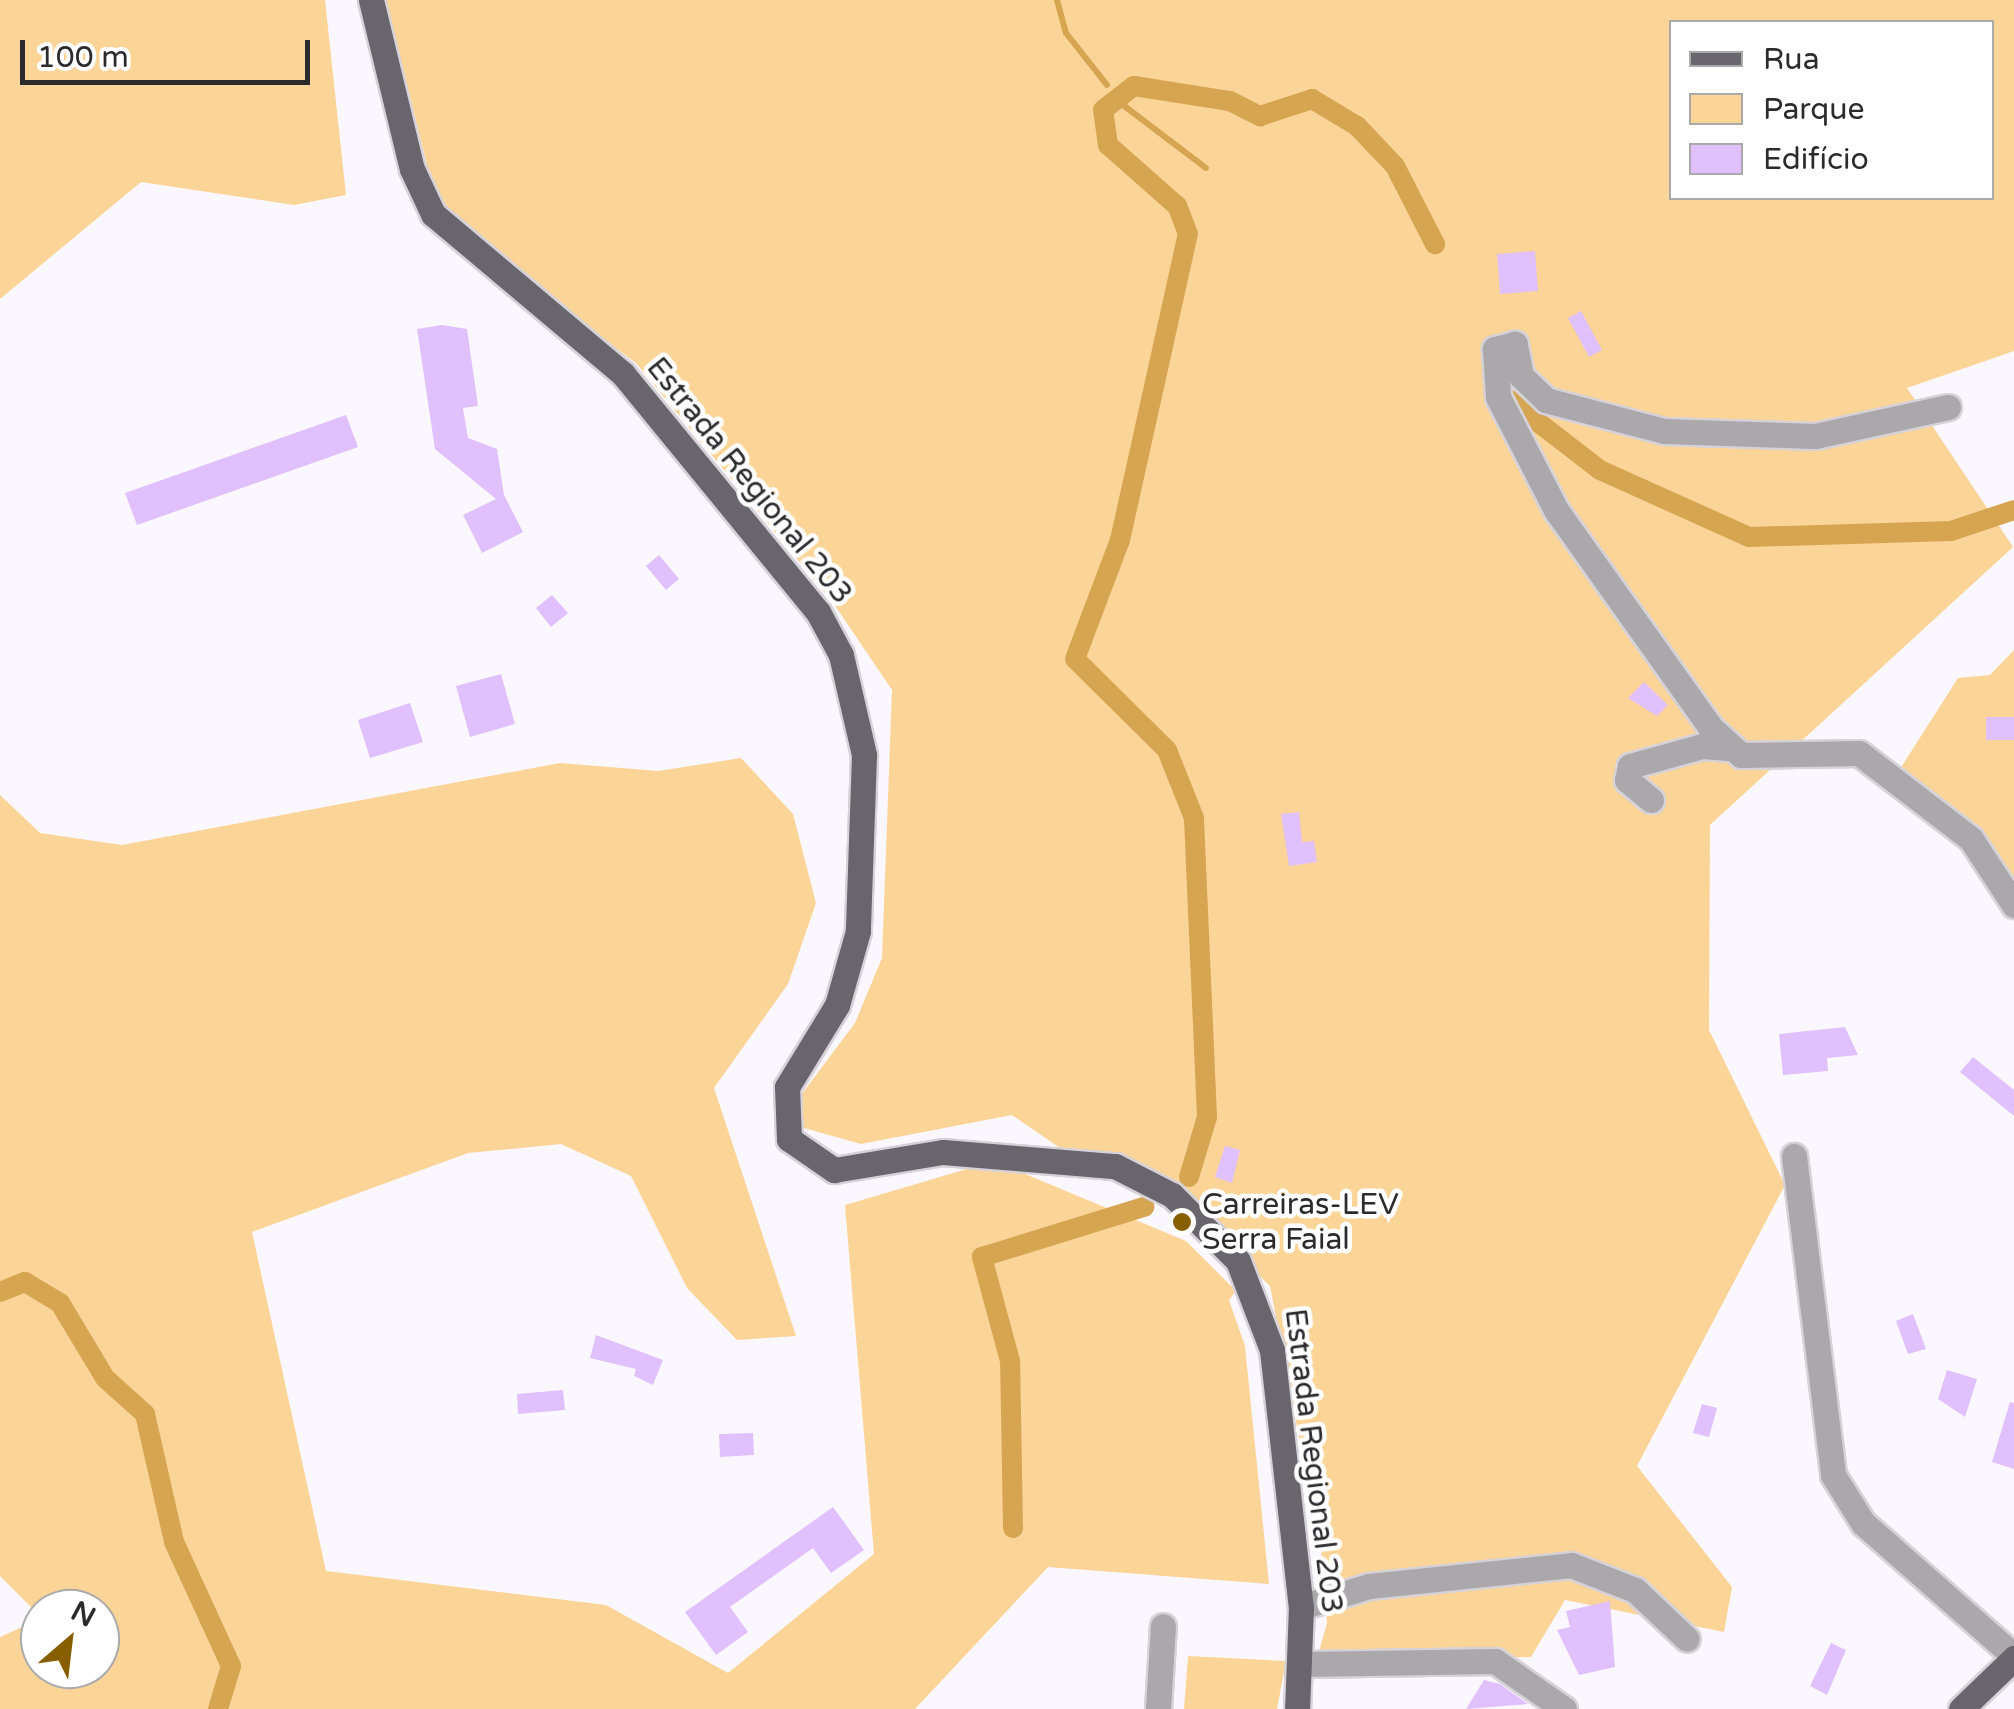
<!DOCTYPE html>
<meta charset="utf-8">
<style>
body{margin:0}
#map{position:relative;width:2014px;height:1709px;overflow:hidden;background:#fbf7fe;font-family:"Varela Round",sans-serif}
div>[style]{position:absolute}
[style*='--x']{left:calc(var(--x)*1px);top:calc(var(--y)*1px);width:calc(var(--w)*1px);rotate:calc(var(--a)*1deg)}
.green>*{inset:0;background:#fbd598}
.stream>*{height:6px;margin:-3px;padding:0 3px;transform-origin:3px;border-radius:3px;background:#d6a552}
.canal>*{height:20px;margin:-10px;padding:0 10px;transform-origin:10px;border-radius:10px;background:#d6a552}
.building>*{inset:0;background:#e1c0fe}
.roads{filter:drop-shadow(2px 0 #d6d2d8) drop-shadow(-2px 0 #d6d2d8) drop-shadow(0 2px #d6d2d8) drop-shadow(0 -2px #d6d2d8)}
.minor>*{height:25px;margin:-12.5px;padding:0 12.5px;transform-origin:12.5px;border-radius:12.5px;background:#aaa8ab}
.major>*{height:25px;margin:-12.5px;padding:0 12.5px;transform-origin:12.5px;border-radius:12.5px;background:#69656c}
.dots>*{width:28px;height:28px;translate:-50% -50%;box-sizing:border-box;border:5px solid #fff;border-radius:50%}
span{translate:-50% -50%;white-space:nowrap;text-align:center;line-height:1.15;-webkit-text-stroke:9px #fff;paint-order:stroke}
.street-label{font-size:30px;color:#2b2a2d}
.poi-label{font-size:30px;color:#2b2a2d}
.left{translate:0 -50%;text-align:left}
.legend{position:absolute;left:1669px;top:20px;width:325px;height:180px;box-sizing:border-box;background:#fff;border:2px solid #aaaaab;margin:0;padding:12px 18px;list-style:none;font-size:30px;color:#2b2a2d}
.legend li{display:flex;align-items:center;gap:20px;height:50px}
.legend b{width:50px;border:2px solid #aaaaab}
.north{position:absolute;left:20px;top:1589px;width:100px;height:100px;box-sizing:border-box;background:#fff;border:2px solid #aaaaab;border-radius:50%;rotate:28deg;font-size:28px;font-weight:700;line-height:40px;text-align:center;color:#2b2a2d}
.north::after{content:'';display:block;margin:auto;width:35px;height:45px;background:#885f00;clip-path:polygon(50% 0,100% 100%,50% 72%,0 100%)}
.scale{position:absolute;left:20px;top:40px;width:290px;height:45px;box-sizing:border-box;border:5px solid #2b2a2d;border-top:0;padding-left:12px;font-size:30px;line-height:35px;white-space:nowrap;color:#2b2a2d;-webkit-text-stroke:8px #fff;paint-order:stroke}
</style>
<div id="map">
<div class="green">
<div style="clip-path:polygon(0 0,325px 0,346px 195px,294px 205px,141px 182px,0 299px)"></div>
<div style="clip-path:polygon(evenodd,386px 0,2014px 0,2014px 351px,1907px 388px,2013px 547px,1710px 825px,1709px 1030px,1785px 1185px,1637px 1466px,1732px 1587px,1724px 1632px,1565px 1600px,1531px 1657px,1316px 1662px,1327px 1623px,1321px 1551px,1270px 1286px,1171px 1191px,1076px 1159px,1012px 1115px,861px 1144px,804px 1128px,795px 1115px,801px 1095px,855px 1023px,882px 958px,892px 690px,834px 604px,636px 363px,466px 238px,432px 185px,386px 0,1672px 22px,1992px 22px,1992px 198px,1672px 198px,1672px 22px)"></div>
<div style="clip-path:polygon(2014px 650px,2014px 907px,1900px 769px,1958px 678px,1990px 675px)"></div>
<div style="clip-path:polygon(741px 758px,793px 814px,816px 903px,788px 984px,714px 1088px,796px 1336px,737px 1340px,687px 1288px,631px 1176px,561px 1144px,468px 1153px,252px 1232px,326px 1571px,606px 1605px,728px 1673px,874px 1554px,845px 1205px,994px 1161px,1186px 1241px,1236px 1291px,1229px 1300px,1245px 1346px,1269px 1584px,1048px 1567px,915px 1709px,0 1709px,0 1637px,40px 1619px,40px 1669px,100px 1669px,100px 1609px,40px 1609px,40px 1616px,0 1576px,0 795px,40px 833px,122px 845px,560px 763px,658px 771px)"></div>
<div style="clip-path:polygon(1188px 1656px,1286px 1661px,1277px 1709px,1184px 1709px)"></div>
</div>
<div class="stream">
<div style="--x:1057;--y:0;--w:34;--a:75"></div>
<div style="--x:1066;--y:33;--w:66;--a:51.7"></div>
<div style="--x:1123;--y:105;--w:104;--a:37.2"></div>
</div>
<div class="canal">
<div style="--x:1508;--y:399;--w:116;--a:37.7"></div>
<div style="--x:1600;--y:470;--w:163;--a:24.2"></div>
<div style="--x:1749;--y:537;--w:202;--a:-1.7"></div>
<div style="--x:1951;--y:531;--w:66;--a:-18.4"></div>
<div style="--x:1189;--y:1177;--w:63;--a:-73.3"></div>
<div style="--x:1207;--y:1117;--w:299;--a:-92.5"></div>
<div style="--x:1194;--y:818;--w:73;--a:-111.7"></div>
<div style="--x:1167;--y:750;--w:129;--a:-135.3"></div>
<div style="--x:1075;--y:659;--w:127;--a:-69.3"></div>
<div style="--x:1120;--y:540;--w:313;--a:-77.5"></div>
<div style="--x:1188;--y:234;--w:30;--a:-111"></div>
<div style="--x:1177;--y:206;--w:92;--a:-138.5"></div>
<div style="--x:1108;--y:145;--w:35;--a:-98"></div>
<div style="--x:1103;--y:110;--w:39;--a:-38"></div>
<div style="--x:1134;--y:86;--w:97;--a:8.9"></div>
<div style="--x:1230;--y:101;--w:34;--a:27"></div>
<div style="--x:1260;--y:116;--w:55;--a:-18.1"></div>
<div style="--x:1312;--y:99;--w:52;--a:31"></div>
<div style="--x:1357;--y:126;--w:55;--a:46.5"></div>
<div style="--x:1395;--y:166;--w:88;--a:62.9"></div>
<div style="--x:0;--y:1292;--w:27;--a:-22"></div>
<div style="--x:25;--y:1282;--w:41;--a:31"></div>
<div style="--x:60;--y:1303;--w:87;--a:59"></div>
<div style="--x:105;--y:1378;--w:54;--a:42"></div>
<div style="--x:145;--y:1414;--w:131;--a:77.2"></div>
<div style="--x:174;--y:1542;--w:136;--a:65.3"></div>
<div style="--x:231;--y:1666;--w:45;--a:106.8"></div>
<div style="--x:1013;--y:1528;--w:167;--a:-91"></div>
<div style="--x:1010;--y:1361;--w:108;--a:-105.1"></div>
<div style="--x:982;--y:1257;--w:170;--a:-17.2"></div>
</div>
<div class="building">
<div style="clip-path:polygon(1535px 251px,1538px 291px,1500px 294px,1497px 254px)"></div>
<div style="clip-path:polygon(1581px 311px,1602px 350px,1589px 357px,1568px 318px)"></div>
<div style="clip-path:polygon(442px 325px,467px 329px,478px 406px,463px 408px,468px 438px,497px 449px,504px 495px,523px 532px,482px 553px,463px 515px,496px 499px,435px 449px,417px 329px)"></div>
<div style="clip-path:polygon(346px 415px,358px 447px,137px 525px,125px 493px)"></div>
<div style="clip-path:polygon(659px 555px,679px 579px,666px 590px,646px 566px)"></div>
<div style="clip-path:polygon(552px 595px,568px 613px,551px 627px,536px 608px)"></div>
<div style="clip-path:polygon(501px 674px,515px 724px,470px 737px,456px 686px)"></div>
<div style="clip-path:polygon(1644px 682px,1668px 705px,1657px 716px,1628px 698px)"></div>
<div style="clip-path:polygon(410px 703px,423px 742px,370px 758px,358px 720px)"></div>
<div style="clip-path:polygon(1986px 717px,2014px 717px,2014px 740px,1986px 740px)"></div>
<div style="clip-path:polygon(1299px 812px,1302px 842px,1314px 841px,1317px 862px,1289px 866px,1281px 814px)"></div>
<div style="clip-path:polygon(1845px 1027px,1858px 1055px,1827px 1058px,1828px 1071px,1783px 1075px,1779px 1034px)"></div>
<div style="clip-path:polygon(1973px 1057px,2014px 1090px,2014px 1116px,1960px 1072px)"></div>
<div style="clip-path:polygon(1225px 1146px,1240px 1150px,1232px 1183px,1215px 1177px)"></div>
<div style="clip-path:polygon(1913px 1314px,1926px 1349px,1908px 1354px,1896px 1321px)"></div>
<div style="clip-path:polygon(596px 1335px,663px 1360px,653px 1385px,634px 1376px,636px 1369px,590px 1358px)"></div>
<div style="clip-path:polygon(1947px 1370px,1977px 1379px,1965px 1417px,1938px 1399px)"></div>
<div style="clip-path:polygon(563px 1390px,565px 1410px,518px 1414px,517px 1394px)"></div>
<div style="clip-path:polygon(2010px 1402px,2014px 1403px,2014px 1469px,1992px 1462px)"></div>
<div style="clip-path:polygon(1702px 1404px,1717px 1408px,1709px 1437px,1693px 1433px)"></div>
<div style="clip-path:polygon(753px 1433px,754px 1455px,720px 1457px,719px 1434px)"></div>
<div style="clip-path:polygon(833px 1507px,864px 1550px,831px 1573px,813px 1548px,730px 1607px,748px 1632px,716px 1655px,685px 1612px)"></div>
<div style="clip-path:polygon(1610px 1601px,1615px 1667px,1579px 1675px,1557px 1630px,1570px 1627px,1566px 1611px)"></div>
<div style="clip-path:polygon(1831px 1643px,1846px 1650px,1827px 1695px,1810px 1686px)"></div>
<div style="clip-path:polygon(1484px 1680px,1500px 1684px,1528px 1704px,1466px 1709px)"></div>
</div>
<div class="roads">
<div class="minor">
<div style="--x:1948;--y:407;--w:136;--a:167.7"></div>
<div style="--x:1815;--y:436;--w:151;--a:-178.1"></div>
<div style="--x:1664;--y:431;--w:122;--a:-165.3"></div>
<div style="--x:1546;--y:400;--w:35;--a:-136"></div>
<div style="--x:1521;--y:376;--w:33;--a:-101"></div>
<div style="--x:1515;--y:344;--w:21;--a:166"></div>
<div style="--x:1495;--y:349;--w:48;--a:86.4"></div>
<div style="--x:1498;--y:397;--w:127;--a:62.8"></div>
<div style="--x:1556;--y:510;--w:266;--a:54.6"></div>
<div style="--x:1710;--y:727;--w:42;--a:42.1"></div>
<div style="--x:1741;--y:755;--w:118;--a:-1"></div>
<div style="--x:1859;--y:753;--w:141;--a:37.5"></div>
<div style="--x:1971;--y:839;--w:79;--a:56.9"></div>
<div style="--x:1651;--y:800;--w:31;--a:-140"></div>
<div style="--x:1627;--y:780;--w:14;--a:-78"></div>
<div style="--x:1630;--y:766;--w:75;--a:-15.5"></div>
<div style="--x:1702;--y:746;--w:31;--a:4"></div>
<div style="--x:1794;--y:1156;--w:321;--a:83"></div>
<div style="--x:1833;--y:1475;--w:57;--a:58"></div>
<div style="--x:1863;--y:1523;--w:201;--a:41.4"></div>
<div style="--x:1301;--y:1607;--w:71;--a:-17.2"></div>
<div style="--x:1369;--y:1586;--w:203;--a:-5.9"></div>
<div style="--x:1571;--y:1565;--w:69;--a:21.3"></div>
<div style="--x:1635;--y:1590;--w:71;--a:43.3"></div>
<div style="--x:1303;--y:1664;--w:192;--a:-0.9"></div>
<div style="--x:1495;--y:1661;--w:84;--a:34.8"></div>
<div style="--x:1158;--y:1709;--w:83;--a:-86.6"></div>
</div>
<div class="major">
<div style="--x:371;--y:0;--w:174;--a:76.4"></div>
<div style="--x:412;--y:169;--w:50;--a:65"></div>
<div style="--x:433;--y:214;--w:248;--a:40.1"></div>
<div style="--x:623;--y:374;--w:308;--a:50.7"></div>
<div style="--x:818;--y:612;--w:49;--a:61.9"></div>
<div style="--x:841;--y:655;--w:103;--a:77"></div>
<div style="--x:864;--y:755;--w:176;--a:92"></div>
<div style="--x:858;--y:931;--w:77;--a:105.8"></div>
<div style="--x:837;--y:1005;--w:96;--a:121.4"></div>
<div style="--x:787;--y:1087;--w:52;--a:87.8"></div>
<div style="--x:789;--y:1139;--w:55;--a:34.6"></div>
<div style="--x:834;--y:1170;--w:110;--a:-9.4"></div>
<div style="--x:943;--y:1152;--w:173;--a:4.7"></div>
<div style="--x:1115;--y:1166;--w:64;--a:27"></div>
<div style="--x:1172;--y:1195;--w:93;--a:45"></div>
<div style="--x:1238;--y:1261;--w:95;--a:69.1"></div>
<div style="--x:1272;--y:1350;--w:259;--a:83.6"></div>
<div style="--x:1301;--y:1607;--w:102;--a:92.2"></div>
<div style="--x:1961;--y:1709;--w:74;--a:-43.9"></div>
</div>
</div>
<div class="dots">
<div style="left:1182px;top:1222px;background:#885f00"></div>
</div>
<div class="street-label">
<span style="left:749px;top:481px;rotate:51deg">Estrada Regional 203</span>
<span style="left:1313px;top:1461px;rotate:83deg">Estrada Regional 203</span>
</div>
<div class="poi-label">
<span class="left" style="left:1202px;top:1222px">Carreiras-LEV<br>Serra Faial</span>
</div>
<ul class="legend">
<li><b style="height:12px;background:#69656c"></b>Rua</li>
<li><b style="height:28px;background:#fbd598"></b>Parque</li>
<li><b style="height:28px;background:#e1c0fe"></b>Edifício</li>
</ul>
<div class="north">N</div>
<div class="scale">100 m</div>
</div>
